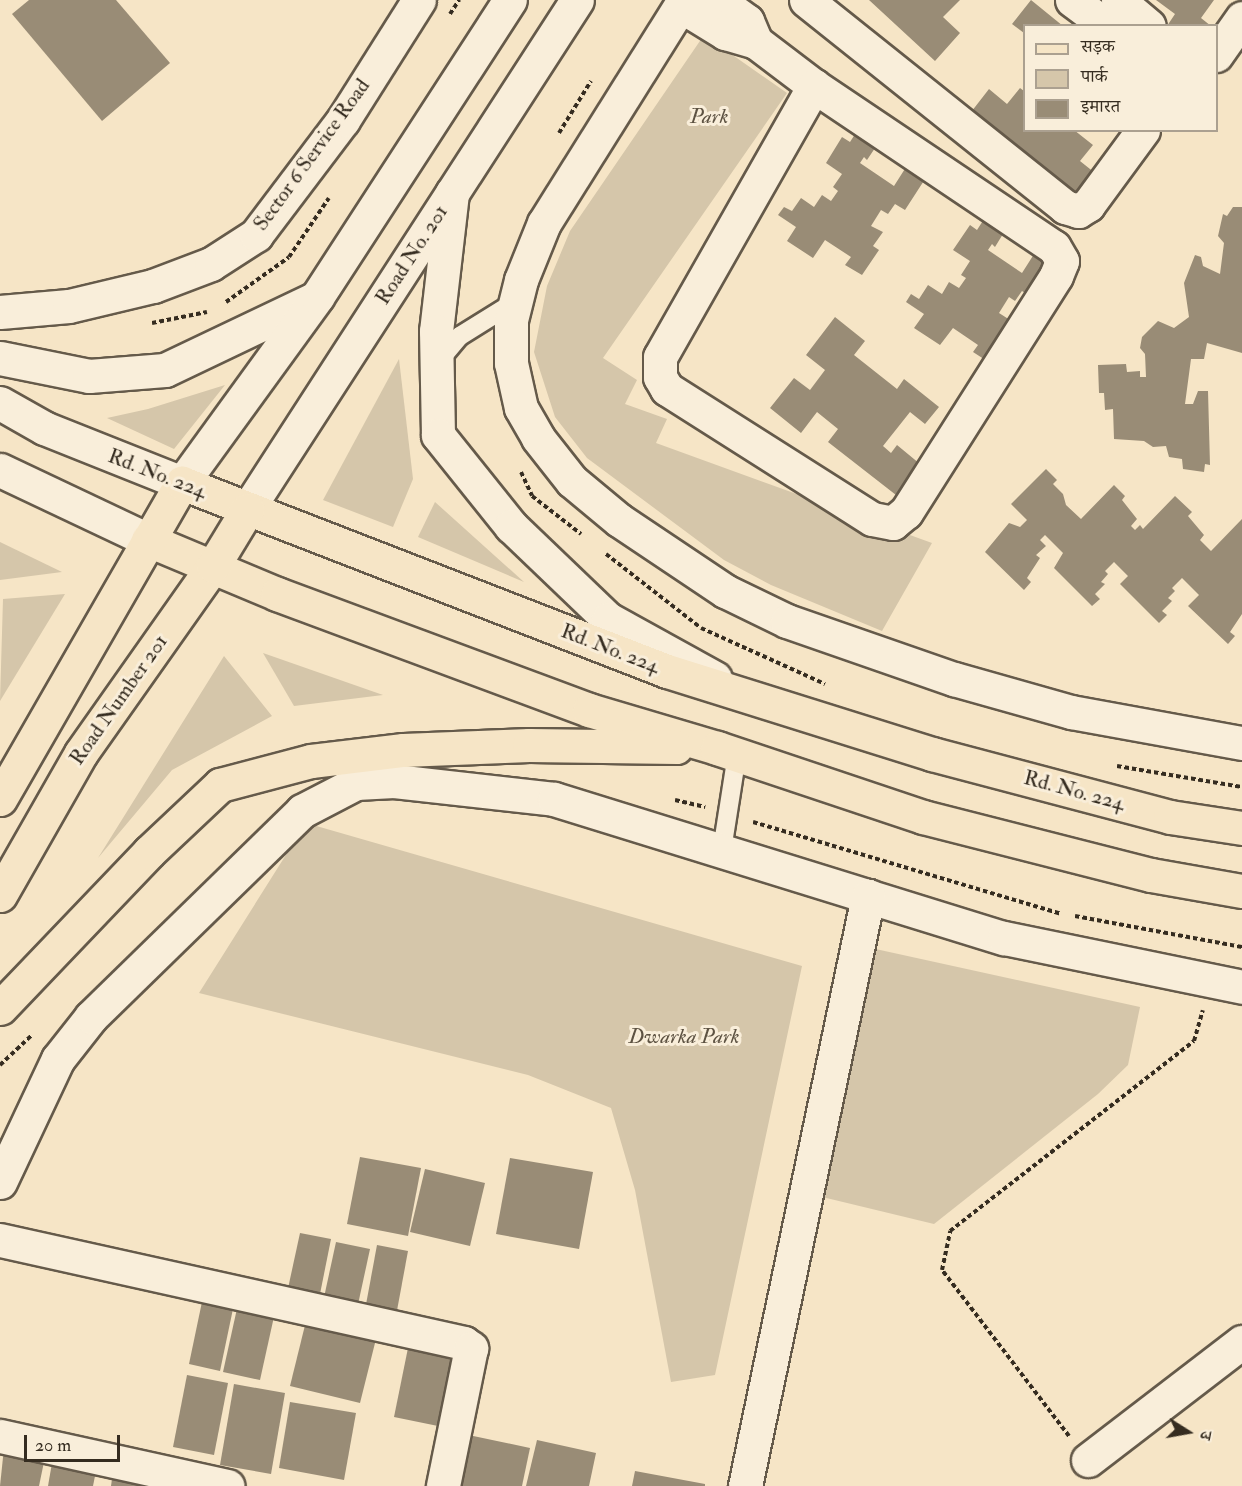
<!DOCTYPE html>
<meta charset="utf-8">
<style>
body{margin:0}
#map{position:relative;width:1242px;height:1486px;overflow:hidden;background:#f6e5c6;font-family:"IM FELL Double Pica","Noto Serif Devanagari",serif}
div>[style]{position:absolute}
[style*='--x']{left:calc(var(--x)*1px);top:calc(var(--y)*1px);width:calc(var(--w)*1px);rotate:calc(var(--a)*1deg)}
.green>*{inset:0;background:#d5c6aa}
.building>*{inset:0;background:#998c76}
.path>*{height:4px;margin-top:-2px;transform-origin:0;background:repeating-linear-gradient(90deg,#352c20 0 4.5px,transparent 0 7.5px)}
.roads{filter:drop-shadow(2px 0 #655a4a) drop-shadow(-2px 0 #655a4a) drop-shadow(0 2px #655a4a) drop-shadow(0 -2px #655a4a)}
.service>*{height:18px;margin:-9px;padding:0 9px;transform-origin:9px;border-radius:9px;background:#f9eeda}
.minor>*{height:33px;margin:-16.5px;padding:0 16.5px;transform-origin:16.5px;border-radius:16.5px;background:#f9eeda}
.secondary>*{height:33px;margin:-16.5px;padding:0 16.5px;transform-origin:16.5px;border-radius:16.5px;background:#f9eeda}
.primary>*{height:33px;margin:-16.5px;padding:0 16.5px;transform-origin:16.5px;border-radius:16.5px;background:#f6e5c6}
span{translate:-50% -50%;white-space:nowrap;text-align:center;line-height:1.15;-webkit-text-stroke:6px #f9eeda;paint-order:stroke}
.park-label{font-size:21px;color:#5d5242;font-style:italic}
.street-label{font-size:21px;color:#352c20}
.legend{position:absolute;left:1023px;top:24px;width:195px;height:108px;box-sizing:border-box;background:#f9eeda;border:2px solid #aba090;margin:0;padding:8px 10px;list-style:none;font-size:18px;color:#352c20}
.legend li{display:flex;align-items:center;gap:12px;height:30px}
.legend b{width:30px;border:2px solid #aba090}
.north{position:absolute;left:1158px;top:1402px;width:60px;height:60px;-webkit-text-stroke:4px #f9eeda;paint-order:stroke;rotate:101deg;font-size:16px;font-weight:700;line-height:24px;text-align:center;color:#352c20}
.north::after{content:'';display:block;margin:auto;width:21px;height:27px;background:#352c20;clip-path:polygon(50% 0,100% 100%,50% 72%,0 100%)}
.scale{position:absolute;left:24px;top:1435px;width:96px;height:27px;box-sizing:border-box;border:3px solid #352c20;border-top:0;padding-left:8px;font-size:18px;line-height:21px;white-space:nowrap;color:#352c20;-webkit-text-stroke:4px #f9eeda;paint-order:stroke}
</style>
<div id="map">
<div class="green">
<div style="clip-path:polygon(704px 35px,787px 93px,603px 358px,637px 380px,625px 404px,667px 419px,656px 443px,932px 543px,882px 631px,771px 585px,724px 560px,587px 458px,555px 417px,534px 352px,547px 286px,570px 231px)"></div>
<div style="clip-path:polygon(399px 359px,413px 479px,393px 527px,323px 500px)"></div>
<div style="clip-path:polygon(225px 385px,174px 449px,107px 418px,148px 409px)"></div>
<div style="clip-path:polygon(435px 502px,524px 582px,418px 537px)"></div>
<div style="clip-path:polygon(0 542px,62px 572px,0 580px)"></div>
<div style="clip-path:polygon(65px 594px,0 701px,3px 599px)"></div>
<div style="clip-path:polygon(263px 653px,383px 695px,294px 706px)"></div>
<div style="clip-path:polygon(224px 656px,272px 716px,172px 770px,98px 858px)"></div>
<div style="clip-path:polygon(306px 823px,802px 966px,715px 1375px,671px 1382px,635px 1190px,611px 1108px,528px 1075px,199px 993px)"></div>
<div style="clip-path:polygon(871px 948px,1140px 1007px,1128px 1065px,1098px 1094px,934px 1224px,814px 1195px)"></div>
</div>
<div class="building">
<div style="clip-path:polygon(29px 0,116px 0,170px 63px,102px 121px,12px 14px)"></div>
<div style="clip-path:polygon(869px 0,960px 0,943px 17px,960px 33px,935px 61px)"></div>
<div style="clip-path:polygon(1031px 0,1063px 26px,1024px 26px,1024px 33px,1012px 24px)"></div>
<div style="clip-path:polygon(1156px 0,1214px 0,1201px 18px,1211px 26px,1167px 26px,1175px 14px)"></div>
<div style="clip-path:polygon(1020px 88px,1024px 91px,1024px 130px,1074px 130px,1093px 145px,1080px 161px,1095px 173px,1074px 200px,968px 116px,989px 89px,1007px 104px)"></div>
<div style="clip-path:polygon(859px 128px,879px 142px,867px 160px,864px 157px,860px 163px,894px 186px,908px 164px,927px 176px,905px 210px,895px 204px,888px 214px,881px 210px,871px 226px,883px 232px,873px 246px,879px 250px,862px 275px,845px 265px,851px 257px,825px 240px,813px 258px,787px 241px,796px 227px,778px 215px,784px 207px,792px 211px,801px 198px,814px 207px,822px 195px,831px 201px,838px 191px,833px 187px,842px 174px,826px 163px,842px 137px,850px 142px)"></div>
<div style="clip-path:polygon(1233px 207px,1242px 207px,1242px 353px,1207px 343px,1204px 359px,1191px 359px,1185px 404px,1193px 404px,1198px 391px,1208px 391px,1210px 465px,1205px 464px,1204px 472px,1183px 469px,1182px 459px,1169px 457px,1166px 446px,1153px 447px,1144px 441px,1114px 439px,1113px 409px,1105px 410px,1104px 393px,1099px 393px,1098px 365px,1126px 364px,1127px 372px,1140px 371px,1140px 377px,1146px 377px,1145px 354px,1140px 348px,1142px 337px,1158px 321px,1174px 328px,1189px 317px,1184px 283px,1195px 255px,1201px 257px,1203px 266px,1220px 274px,1224px 243px,1218px 236px,1223px 214px,1227px 216px)"></div>
<div style="clip-path:polygon(986px 216px,1006px 229px,995px 247px,992px 244px,988px 250px,1022px 273px,1036px 251px,1055px 264px,1032px 298px,1022px 291px,1015px 301px,1009px 297px,999px 313px,1010px 320px,990px 363px,973px 352px,978px 345px,953px 328px,940px 345px,914px 328px,924px 314px,906px 302px,911px 294px,919px 299px,928px 285px,942px 294px,949px 282px,959px 288px,966px 278px,961px 275px,970px 261px,953px 250px,970px 225px,977px 230px)"></div>
<div style="clip-path:polygon(835px 317px,865px 341px,854px 355px,897px 389px,904px 379px,939px 407px,925px 424px,910px 412px,883px 446px,891px 453px,897px 445px,920px 464px,896px 495px,828px 442px,838px 429px,817px 412px,801px 433px,770px 408px,794px 378px,810px 390px,825px 370px,806px 355px)"></div>
<div style="clip-path:polygon(1046px 469px,1057px 480px,1053px 484px,1063px 494px,1066px 505px,1081px 519px,1114px 485px,1125px 496px,1122px 500px,1137px 519px,1131px 526px,1135px 530px,1140px 525px,1143px 529px,1175px 496px,1192px 512px,1188px 516px,1204px 535px,1200px 540px,1211px 551px,1242px 519px,1242px 614px,1230px 632px,1235px 636px,1228px 644px,1188px 606px,1199px 595px,1182px 578px,1172px 588px,1175px 591px,1168px 598px,1172px 601px,1162px 611px,1167px 615px,1159px 623px,1120px 584px,1128px 576px,1114px 562px,1105px 571px,1108px 574px,1101px 582px,1105px 584px,1095px 594px,1100px 599px,1092px 606px,1054px 568px,1063px 553px,1045px 535px,1040px 540px,1046px 546px,1036px 555px,1040px 558px,1027px 578px,1031px 582px,1024px 590px,985px 552px,1009px 523px,1020px 527px,1027px 520px,1011px 504px)"></div>
<div style="clip-path:polygon(360px 1157px,421px 1168px,408px 1236px,347px 1224px)"></div>
<div style="clip-path:polygon(510px 1158px,593px 1172px,579px 1249px,496px 1234px)"></div>
<div style="clip-path:polygon(425px 1169px,485px 1183px,470px 1246px,410px 1232px)"></div>
<div style="clip-path:polygon(300px 1233px,331px 1239px,319px 1299px,287px 1293px)"></div>
<div style="clip-path:polygon(336px 1242px,370px 1249px,357px 1309px,323px 1302px)"></div>
<div style="clip-path:polygon(377px 1245px,408px 1251px,396px 1316px,365px 1310px)"></div>
<div style="clip-path:polygon(203px 1297px,234px 1304px,220px 1371px,189px 1364px)"></div>
<div style="clip-path:polygon(238px 1304px,275px 1312px,260px 1380px,223px 1372px)"></div>
<div style="clip-path:polygon(308px 1313px,378px 1331px,360px 1403px,290px 1386px)"></div>
<div style="clip-path:polygon(409px 1343px,453px 1352px,438px 1426px,394px 1417px)"></div>
<div style="clip-path:polygon(187px 1375px,228px 1383px,214px 1455px,173px 1447px)"></div>
<div style="clip-path:polygon(234px 1384px,285px 1393px,271px 1474px,220px 1465px)"></div>
<div style="clip-path:polygon(290px 1402px,356px 1413px,344px 1480px,279px 1468px)"></div>
<div style="clip-path:polygon(459px 1433px,530px 1448px,522px 1486px,449px 1486px)"></div>
<div style="clip-path:polygon(537px 1440px,596px 1453px,589px 1486px,526px 1486px)"></div>
<div style="clip-path:polygon(4px 1448px,45px 1457px,39px 1486px,0 1486px)"></div>
<div style="clip-path:polygon(52px 1463px,96px 1471px,93px 1486px,48px 1486px)"></div>
<div style="clip-path:polygon(635px 1471px,705px 1484px,705px 1486px,632px 1486px)"></div>
<div style="clip-path:polygon(112px 1479px,147px 1485px,147px 1486px,111px 1486px)"></div>
</div>
<div class="path">
<div style="--x:450;--y:14;--w:17;--a:-57"></div>
<div style="--x:559;--y:133;--w:61;--a:-58.4"></div>
<div style="--x:226;--y:302;--w:77;--a:-35.5"></div>
<div style="--x:289;--y:257;--w:71;--a:-55.9"></div>
<div style="--x:152;--y:323;--w:56;--a:-11.3"></div>
<div style="--x:521;--y:472;--w:26;--a:65"></div>
<div style="--x:532;--y:496;--w:62;--a:37.8"></div>
<div style="--x:606;--y:554;--w:120;--a:37.9"></div>
<div style="--x:701;--y:628;--w:136;--a:24.3"></div>
<div style="--x:1117;--y:766;--w:127;--a:9.5"></div>
<div style="--x:675;--y:800;--w:31;--a:13"></div>
<div style="--x:753;--y:822;--w:322;--a:16.6"></div>
<div style="--x:1075;--y:916;--w:170;--a:10.5"></div>
<div style="--x:0;--y:1065;--w:44;--a:-43.2"></div>
<div style="--x:1069;--y:1436;--w:209;--a:-127.4"></div>
<div style="--x:942;--y:1270;--w:40;--a:-78"></div>
<div style="--x:950;--y:1231;--w:309;--a:-37.9"></div>
<div style="--x:1194;--y:1041;--w:32;--a:-74"></div>
</div>
<div class="roads">
<div class="service">
<div style="--x:438;--y:362;--w:34;--a:-50"></div>
<div style="--x:460;--y:336;--w:66;--a:-32"></div>
<div style="--x:722;--y:850;--w:97;--a:-81.1"></div>
</div>
<div class="minor">
<div style="--x:684;--y:0;--w:263;--a:122.1"></div>
<div style="--x:544;--y:223;--w:61;--a:112"></div>
<div style="--x:521;--y:280;--w:41;--a:104"></div>
<div style="--x:511;--y:320;--w:43;--a:90"></div>
<div style="--x:511;--y:363;--w:46;--a:77.5"></div>
<div style="--x:521;--y:408;--w:34;--a:60"></div>
<div style="--x:538;--y:438;--w:55;--a:51.7"></div>
<div style="--x:572;--y:481;--w:61;--a:39.7"></div>
<div style="--x:619;--y:520;--w:128;--a:33.8"></div>
<div style="--x:725;--y:591;--w:69;--a:25.8"></div>
<div style="--x:787;--y:621;--w:177;--a:19.2"></div>
<div style="--x:954;--y:679;--w:122;--a:15.8"></div>
<div style="--x:1071;--y:712;--w:174;--a:10.3"></div>
<div style="--x:718;--y:0;--w:36;--a:36"></div>
<div style="--x:747;--y:21;--w:23;--a:67"></div>
<div style="--x:756;--y:42;--w:73;--a:37.2"></div>
<div style="--x:814;--y:86;--w:289;--a:33.9"></div>
<div style="--x:1054;--y:247;--w:16;--a:60"></div>
<div style="--x:1062;--y:261;--w:16;--a:112"></div>
<div style="--x:1056;--y:276;--w:280;--a:122.4"></div>
<div style="--x:906;--y:512;--w:17;--a:140"></div>
<div style="--x:893;--y:523;--w:21;--a:-169"></div>
<div style="--x:872;--y:519;--w:243;--a:-147.6"></div>
<div style="--x:667;--y:389;--w:14;--a:-120"></div>
<div style="--x:660;--y:377;--w:20;--a:-90"></div>
<div style="--x:660;--y:357;--w:312;--a:-60.4"></div>
<div style="--x:806;--y:0;--w:332;--a:38.6"></div>
<div style="--x:1065;--y:207;--w:14;--a:17"></div>
<div style="--x:1078;--y:211;--w:12;--a:-31"></div>
<div style="--x:1088;--y:205;--w:93;--a:-53.7"></div>
<div style="--x:1072;--y:0;--w:44;--a:36.6"></div>
<div style="--x:1118;--y:0;--w:40;--a:40"></div>
<div style="--x:681;--y:6;--w:52;--a:31.5"></div>
<div style="--x:725;--y:33;--w:32;--a:16"></div>
<div style="--x:1216;--y:55;--w:45;--a:-54.9"></div>
<div style="--x:0;--y:312;--w:69;--a:-5"></div>
<div style="--x:69;--y:306;--w:86;--a:-13.4"></div>
<div style="--x:153;--y:286;--w:62;--a:-20.8"></div>
<div style="--x:211;--y:264;--w:54;--a:-32.8"></div>
<div style="--x:256;--y:235;--w:144;--a:-52.9"></div>
<div style="--x:343;--y:120;--w:142;--a:-57.7"></div>
<div style="--x:0;--y:1182;--w:136;--a:-64.8"></div>
<div style="--x:58;--y:1059;--w:53;--a:-51.8"></div>
<div style="--x:91;--y:1017;--w:295;--a:-44.3"></div>
<div style="--x:302;--y:811;--w:61;--a:-27.4"></div>
<div style="--x:356;--y:783;--w:38;--a:-3"></div>
<div style="--x:394;--y:781;--w:161;--a:6.4"></div>
<div style="--x:554;--y:799;--w:471;--a:17.2"></div>
<div style="--x:1004;--y:938;--w:243;--a:11.6"></div>
<div style="--x:0;--y:1240;--w:475;--a:12.5"></div>
<div style="--x:464;--y:1343;--w:9;--a:36"></div>
<div style="--x:471;--y:1348;--w:141;--a:101.5"></div>
<div style="--x:0;--y:1436;--w:233;--a:12.4"></div>
<div style="--x:1088;--y:1460;--w:194;--a:-37.5"></div>
<div style="--x:745;--y:1486;--w:603;--a:-78.22"></div>
</div>
<div class="secondary">
<div style="--x:452;--y:193;--w:139;--a:96.6"></div>
<div style="--x:436;--y:331;--w:104;--a:88.9"></div>
<div style="--x:438;--y:435;--w:117;--a:51.3"></div>
<div style="--x:511;--y:526;--w:134;--a:43.8"></div>
<div style="--x:608;--y:619;--w:122;--a:28.9"></div>
<div style="--x:0;--y:358;--w:91;--a:11.4"></div>
<div style="--x:89;--y:376;--w:76;--a:-4.5"></div>
<div style="--x:165;--y:370;--w:167;--a:-25.5"></div>
<div style="--x:0;--y:403;--w:51;--a:29.6"></div>
<div style="--x:44;--y:428;--w:149;--a:21.7"></div>
<div style="--x:182;--y:483;--w:230;--a:-54"></div>
<div style="--x:317;--y:297;--w:354;--a:-57"></div>
<div style="--x:0;--y:470;--w:164;--a:25.3"></div>
<div style="--x:247;--y:510;--w:607;--a:-57.09"></div>
</div>
<div class="primary">
<div style="--x:148;--y:540;--w:140;--a:22.7"></div>
<div style="--x:277;--y:594;--w:333;--a:20.4"></div>
<div style="--x:589;--y:710;--w:134;--a:16.5"></div>
<div style="--x:717;--y:748;--w:217;--a:18.5"></div>
<div style="--x:923;--y:817;--w:235;--a:14.3"></div>
<div style="--x:1151;--y:875;--w:92;--a:10"></div>
<div style="--x:0;--y:799;--w:365;--a:-60.1"></div>
<div style="--x:182;--y:483;--w:520;--a:21.19"></div>
<div style="--x:667;--y:671;--w:278;--a:17.4"></div>
<div style="--x:932;--y:754;--w:246;--a:14.8"></div>
<div style="--x:1170;--y:817;--w:73;--a:8.7"></div>
<div style="--x:0;--y:895;--w:163;--a:-60.3"></div>
<div style="--x:81;--y:753;--w:229;--a:-54.8"></div>
<div style="--x:213;--y:566;--w:66;--a:-58.7"></div>
<div style="--x:0;--y:1008;--w:216;--a:-46.3"></div>
<div style="--x:149;--y:852;--w:98;--a:-43.3"></div>
<div style="--x:220;--y:785;--w:94;--a:-14.8"></div>
<div style="--x:311;--y:761;--w:93;--a:-6.8"></div>
<div style="--x:403;--y:750;--w:126;--a:-2.3"></div>
<div style="--x:529;--y:745;--w:147;--a:0.8"></div>
</div>
</div>
<div class="park-label">
<span style="left:709px;top:117px">Park</span>
<span style="left:684px;top:1037px">Dwarka Park</span>
</div>
<div class="street-label">
<span style="left:312px;top:155px;rotate:-54deg">Sector 6 Service Road</span>
<span style="left:412px;top:255px;rotate:-57deg">Road No. 201</span>
<span style="left:157px;top:474px;rotate:21deg">Rd. No. 224</span>
<span style="left:610px;top:649px;rotate:21deg">Rd. No. 224</span>
<span style="left:119px;top:700px;rotate:-55deg">Road Number 201</span>
<span style="left:1074px;top:791px;rotate:15deg">Rd. No. 224</span>
</div>
<ul class="legend">
<li><b style="height:8px;background:#f6e5c6"></b>सड़क</li>
<li><b style="height:16px;background:#d5c6aa"></b>पार्क</li>
<li><b style="height:16px;background:#998c76"></b>इमारत</li>
</ul>
<div class="north">उ</div>
<div class="scale">20 m</div>
</div>
